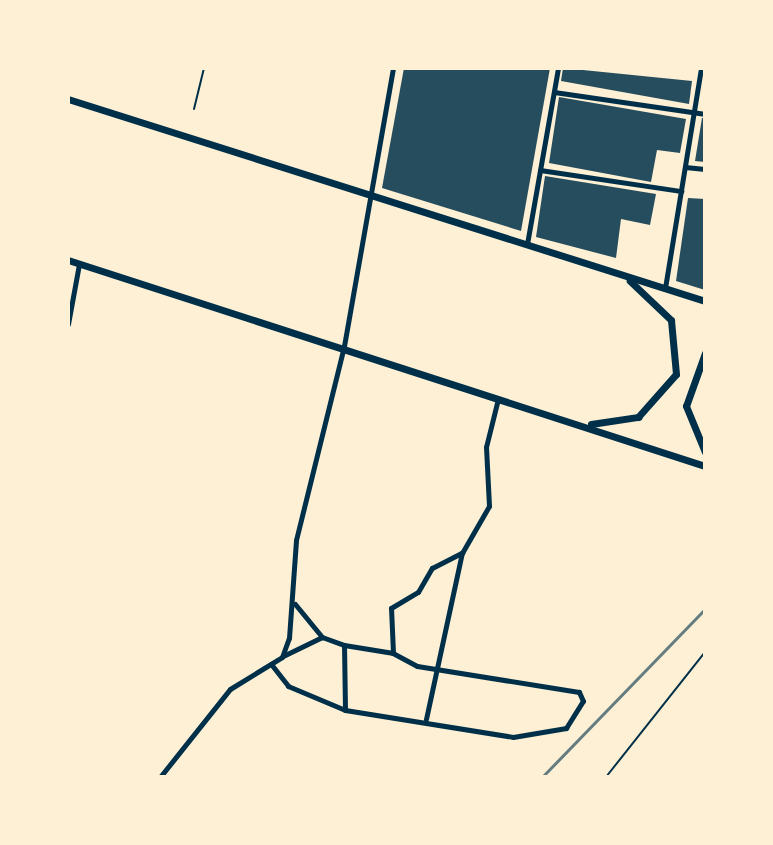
<!DOCTYPE html>
<style>
body{margin:0}
#map{position:relative;width:773px;height:845px;overflow:hidden;background:#fdf0d5;font-family:"IBM Plex Sans",sans-serif}
div>[style]{position:absolute}
[style*='--x']{left:calc(var(--x)*1px);top:calc(var(--y)*1px);width:calc(var(--w)*1px);rotate:calc(var(--a)*1deg)}
.building>*{inset:0;background:#264d5e}
.service>*{height:2px;margin:-1px;padding:0 1px;transform-origin:1px;border-radius:1px;background:#003049}
.minor>*{height:5px;margin:-2.5px;padding:0 2.5px;transform-origin:2.5px;border-radius:2.5px;background:#003049}
.secondary>*{height:7px;margin:-3.5px;padding:0 3.5px;transform-origin:3.5px;border-radius:3.5px;background:#003049}
.rail>*{height:3px;margin:-1.5px;padding:0 1.5px;transform-origin:1.5px;border-radius:1.5px;background:#657d81}
span{translate:-50% -50%;white-space:nowrap;text-align:center;line-height:1.15;-webkit-text-stroke:8px #fdf0d5;paint-order:stroke}
.frame{position:absolute;inset:0;border:70px solid #fdf0d5;pointer-events:none}
</style>
<div id="map">
<div class="building">
<div style="clip-path:polygon(404px 68px,550px 68px,521px 231px,382px 188px)"></div>
<div style="clip-path:polygon(563px 68px,692px 81px,689px 104px,561px 81px)"></div>
<div style="clip-path:polygon(559px 97px,686px 119px,680px 153px,657px 150px,651px 182px,549px 163px)"></div>
<div style="clip-path:polygon(702px 118px,705px 118px,705px 162px,695px 161px)"></div>
<div style="clip-path:polygon(545px 176px,656px 194px,650px 225px,621px 219px,616px 258px,536px 237px)"></div>
<div style="clip-path:polygon(688px 198px,705px 199px,705px 290px,676px 281px)"></div>
</div>
<div class="service">
<div style="--x:194;--y:109;--w:42;--a:-76.3"></div>
<div style="--x:606;--y:777;--w:159;--a:-51.6"></div>
</div>
<div class="minor">
<div style="--x:554;--y:92;--w:153;--a:8.3"></div>
<div style="--x:685;--y:167;--w:20;--a:6"></div>
<div style="--x:540;--y:170;--w:143;--a:8.5"></div>
<div style="--x:527;--y:244;--w:179;--a:-80"></div>
<div style="--x:665;--y:288;--w:223;--a:-80.7"></div>
<div style="--x:68;--y:324;--w:61;--a:-79.6"></div>
<div style="--x:295;--y:604;--w:43;--a:50.7"></div>
<div style="--x:322;--y:637;--w:23;--a:20"></div>
<div style="--x:344;--y:645;--w:65;--a:89.1"></div>
<div style="--x:344;--y:645;--w:50;--a:9.3"></div>
<div style="--x:283;--y:656;--w:43;--a:-26"></div>
<div style="--x:271;--y:664;--w:28;--a:52"></div>
<div style="--x:288;--y:686;--w:62;--a:22.8"></div>
<div style="--x:345;--y:710;--w:170;--a:9.1"></div>
<div style="--x:513;--y:737;--w:54;--a:-9.6"></div>
<div style="--x:566;--y:728;--w:32;--a:-58"></div>
<div style="--x:583;--y:701;--w:10;--a:-114"></div>
<div style="--x:579;--y:692;--w:164;--a:-170.9"></div>
<div style="--x:417;--y:666;--w:27;--a:-152"></div>
<div style="--x:393;--y:653;--w:45;--a:-92.5"></div>
<div style="--x:391;--y:608;--w:31;--a:-31"></div>
<div style="--x:418;--y:592;--w:28;--a:-60"></div>
<div style="--x:432;--y:568;--w:34;--a:-27"></div>
<div style="--x:426;--y:719;--w:170;--a:-77.8"></div>
<div style="--x:462;--y:553;--w:54;--a:-60.1"></div>
<div style="--x:489;--y:506;--w:59;--a:-92.9"></div>
<div style="--x:486;--y:447;--w:49;--a:-76"></div>
<div style="--x:160;--y:777;--w:112;--a:-51.5"></div>
<div style="--x:230;--y:689;--w:61;--a:-31.6"></div>
<div style="--x:282;--y:657;--w:20;--a:-70"></div>
<div style="--x:289;--y:638;--w:98;--a:-85.9"></div>
<div style="--x:296;--y:540;--w:200;--a:-76.1"></div>
<div style="--x:344;--y:346;--w:282;--a:-80"></div>
</div>
<div class="secondary">
<div style="--x:68;--y:99;--w:668;--a:17.59"></div>
<div style="--x:68;--y:260;--w:669;--a:17.92"></div>
<div style="--x:705;--y:353;--w:56;--a:109.7"></div>
<div style="--x:686;--y:406;--w:50;--a:67.6"></div>
<div style="--x:591;--y:424;--w:48;--a:-8.5"></div>
<div style="--x:638;--y:417;--w:57;--a:-48.5"></div>
<div style="--x:676;--y:374;--w:54;--a:-95.3"></div>
<div style="--x:671;--y:320;--w:57;--a:-136.4"></div>
</div>
<div class="rail">
<div style="--x:542;--y:777;--w:234;--a:-45.9"></div>
</div>
<div class="frame"></div>
</div>
